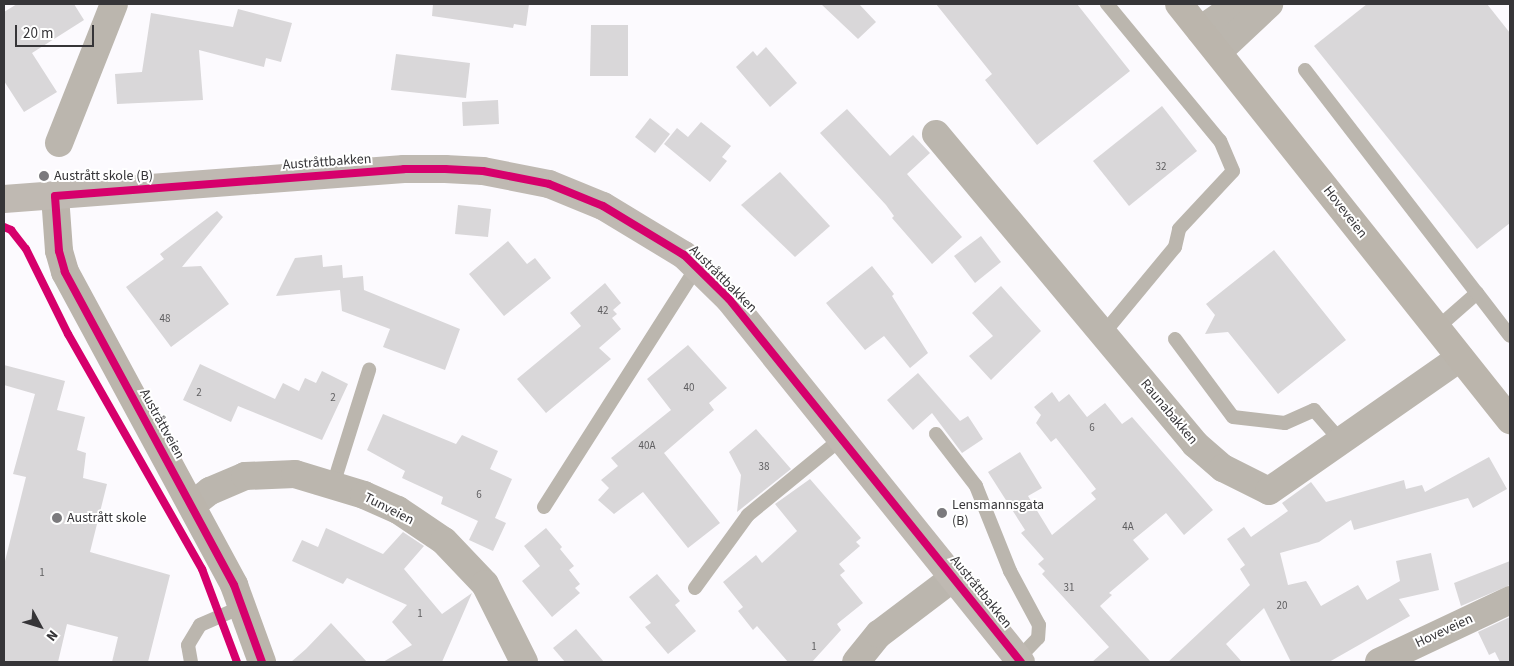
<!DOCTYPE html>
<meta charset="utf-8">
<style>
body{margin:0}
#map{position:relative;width:1514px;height:666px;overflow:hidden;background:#fcfafe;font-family:"Source Sans 3",sans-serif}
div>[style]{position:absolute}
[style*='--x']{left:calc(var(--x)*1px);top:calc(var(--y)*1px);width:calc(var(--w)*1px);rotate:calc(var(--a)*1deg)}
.building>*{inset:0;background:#d9d7d9}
.service>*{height:14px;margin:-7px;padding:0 7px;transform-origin:7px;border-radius:7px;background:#bbb6ae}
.minor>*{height:28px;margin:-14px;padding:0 14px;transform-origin:14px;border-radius:14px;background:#bbb6ae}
.tertiary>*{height:28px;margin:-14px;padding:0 14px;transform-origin:14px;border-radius:14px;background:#bbb6ae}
.secondary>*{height:28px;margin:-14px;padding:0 14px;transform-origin:14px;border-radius:14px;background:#bbb5ac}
.primary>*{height:28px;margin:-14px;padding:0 14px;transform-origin:14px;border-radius:14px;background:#bfb9b2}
.cycleway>*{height:8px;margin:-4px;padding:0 4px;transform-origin:4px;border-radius:4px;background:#d6006c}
.dots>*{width:14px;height:14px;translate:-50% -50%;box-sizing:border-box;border:2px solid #fff;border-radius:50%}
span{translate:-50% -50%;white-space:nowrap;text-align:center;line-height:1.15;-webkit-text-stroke:4px #fff;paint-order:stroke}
.number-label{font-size:11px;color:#5f5e60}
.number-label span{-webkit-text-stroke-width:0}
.street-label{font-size:14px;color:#363538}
.poi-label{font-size:14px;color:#363538}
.left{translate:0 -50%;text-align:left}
.frame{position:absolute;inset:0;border:5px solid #363538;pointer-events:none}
.north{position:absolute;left:15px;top:601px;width:50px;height:50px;-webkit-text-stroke:4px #fff;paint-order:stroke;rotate:129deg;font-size:14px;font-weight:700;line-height:20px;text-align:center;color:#363538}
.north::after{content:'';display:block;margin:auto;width:18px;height:22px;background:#363538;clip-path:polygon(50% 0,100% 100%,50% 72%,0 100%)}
.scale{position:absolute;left:15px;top:25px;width:79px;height:22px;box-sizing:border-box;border:2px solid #363538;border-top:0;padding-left:6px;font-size:15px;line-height:18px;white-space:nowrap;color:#363538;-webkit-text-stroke:4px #fff;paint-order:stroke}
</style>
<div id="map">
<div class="building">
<div style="clip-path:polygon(17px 4px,74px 4px,84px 20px,32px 53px,57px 92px,24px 112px,4px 81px,4px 12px)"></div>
<div style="clip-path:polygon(433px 4px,529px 4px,526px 26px,514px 24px,513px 28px,432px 16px)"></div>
<div style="clip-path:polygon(821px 4px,859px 4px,876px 22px,858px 39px)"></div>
<div style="clip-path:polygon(936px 4px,1077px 4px,1130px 71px,1037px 145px,985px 80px,992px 74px)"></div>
<div style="clip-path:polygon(1367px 4px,1487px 4px,1510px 33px,1510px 223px,1477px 249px,1314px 46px)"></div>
<div style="clip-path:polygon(238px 9px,292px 23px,281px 62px,266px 58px,264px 67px,199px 50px,203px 100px,117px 104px,115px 74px,142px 72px,151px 13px,233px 27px)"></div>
<div style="clip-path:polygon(591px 25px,628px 25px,628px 76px,590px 76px)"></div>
<div style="clip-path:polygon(766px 47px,797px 83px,770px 107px,736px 67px,753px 51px,757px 56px)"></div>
<div style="clip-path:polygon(396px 54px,470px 63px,466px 98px,391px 90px)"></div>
<div style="clip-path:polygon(498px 100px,499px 124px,463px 126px,462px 102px)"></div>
<div style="clip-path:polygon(1162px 106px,1197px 151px,1129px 206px,1093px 161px)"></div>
<div style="clip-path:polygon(847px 109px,890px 156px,913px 135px,930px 153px,907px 174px,962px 237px,932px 264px,892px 218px,894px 216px,886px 205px,820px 133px)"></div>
<div style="clip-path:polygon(650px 118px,670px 134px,655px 153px,635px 137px)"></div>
<div style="clip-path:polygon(701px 122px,731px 146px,722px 157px,727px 161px,710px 182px,664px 144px,677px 128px,688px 137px)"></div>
<div style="clip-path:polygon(780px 172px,830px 226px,795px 257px,741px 205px)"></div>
<div style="clip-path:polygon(458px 205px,491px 209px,488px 237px,455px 234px)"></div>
<div style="clip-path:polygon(217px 211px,223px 217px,182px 267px,201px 266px,229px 304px,171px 347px,126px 287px,164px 259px,160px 254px)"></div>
<div style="clip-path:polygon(981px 236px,1001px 262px,975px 283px,954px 256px)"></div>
<div style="clip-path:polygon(508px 241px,527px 264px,535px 258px,551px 278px,504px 316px,469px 274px)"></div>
<div style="clip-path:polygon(1274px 250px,1346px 340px,1278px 394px,1228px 332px,1205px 334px,1215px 315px,1206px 304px)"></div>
<div style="clip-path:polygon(322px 255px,323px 267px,342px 265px,343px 278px,363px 276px,364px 290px,460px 329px,445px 370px,383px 347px,390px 329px,342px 311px,340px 290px,276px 296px,295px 258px)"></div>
<div style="clip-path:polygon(872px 266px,894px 294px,892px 296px,928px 353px,910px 368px,884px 336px,865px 350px,826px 303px)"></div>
<div style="clip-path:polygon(605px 283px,621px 303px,613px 310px,617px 314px,612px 318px,621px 329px,599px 348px,611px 359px,546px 413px,517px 379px,581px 326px,570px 313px)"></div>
<div style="clip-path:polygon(1001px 286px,1041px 331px,991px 380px,969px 356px,993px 336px,972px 313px)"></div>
<div style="clip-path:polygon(688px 345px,727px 388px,709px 403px,714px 410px,664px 453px,720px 523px,688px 548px,643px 492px,614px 514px,598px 500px,609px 488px,601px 480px,618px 466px,611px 458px,671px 410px,647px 379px)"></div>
<div style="clip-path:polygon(200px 364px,275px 399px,283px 383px,299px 391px,305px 378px,316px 383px,322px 371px,348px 384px,322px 440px,238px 406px,231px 422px,183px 400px)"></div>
<div style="clip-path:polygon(4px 365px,65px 381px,57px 410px,85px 417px,77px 450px,86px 453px,83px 478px,107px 484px,90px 552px,170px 575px,148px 662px,112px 662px,118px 637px,67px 624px,58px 662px,4px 662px,4px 565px,26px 477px,13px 474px,35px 394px,4px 385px)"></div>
<div style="clip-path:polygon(918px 373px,960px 421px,968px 416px,983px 439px,962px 453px,932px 413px,913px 430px,887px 400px)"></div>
<div style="clip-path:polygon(1052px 392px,1059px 402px,1069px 394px,1087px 417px,1105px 403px,1122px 424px,1132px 417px,1213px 510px,1184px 535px,1166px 513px,1133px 540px,1149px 559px,1109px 593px,1112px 595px,1100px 606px,1151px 662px,1092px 662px,1109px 647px,1042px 574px,1045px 571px,1038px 564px,1044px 559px,1021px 533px,1025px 530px,988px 472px,1020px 452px,1042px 488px,1028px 496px,1052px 535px,1096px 499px,1091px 493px,1096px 489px,1056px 438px,1051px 442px,1036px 423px,1041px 415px,1034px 407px)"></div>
<div style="clip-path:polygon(383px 414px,456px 444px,462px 435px,498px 451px,490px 469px,512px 479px,495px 518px,506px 523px,493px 551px,469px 540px,478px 521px,441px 504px,443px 497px,402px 478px,405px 471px,367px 450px)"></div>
<div style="clip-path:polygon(756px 429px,791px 469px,737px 512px,741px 475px,729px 452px)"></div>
<div style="clip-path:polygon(1489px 457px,1507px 489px,1473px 508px,1468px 498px,1354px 530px,1351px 520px,1319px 542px,1280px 553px,1288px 585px,1306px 581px,1321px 606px,1358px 585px,1367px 600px,1400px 581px,1396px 561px,1431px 553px,1439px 590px,1399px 599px,1410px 616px,1329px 662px,1291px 662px,1264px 608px,1226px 644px,1242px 662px,1168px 662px,1250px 585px,1240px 569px,1245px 565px,1227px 539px,1244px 527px,1251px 537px,1288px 511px,1282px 503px,1311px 482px,1326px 502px,1404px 480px,1406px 489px,1422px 485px,1425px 492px)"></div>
<div style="clip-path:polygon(810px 479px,861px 538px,856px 542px,860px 546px,839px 564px,845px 571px,840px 575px,863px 603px,837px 624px,841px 630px,812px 662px,788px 662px,757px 626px,753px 630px,738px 611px,743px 607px,723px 582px,756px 555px,762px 563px,797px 531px,775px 504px)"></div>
<div style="clip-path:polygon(326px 528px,383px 554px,403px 532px,424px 546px,404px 569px,442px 614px,472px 593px,442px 662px,383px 662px,412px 645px,392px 622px,407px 605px,347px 578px,343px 584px,292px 561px,302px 540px,318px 547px)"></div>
<div style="clip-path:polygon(546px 528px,562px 547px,560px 549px,574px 566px,569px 570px,580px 584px,575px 588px,580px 593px,552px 617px,522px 581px,540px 566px,524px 546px)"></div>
<div style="clip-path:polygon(1510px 561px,1510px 585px,1461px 606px,1454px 583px)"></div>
<div style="clip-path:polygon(657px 574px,680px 601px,675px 605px,696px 631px,668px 654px,645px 627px,651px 623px,629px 597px)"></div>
<div style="clip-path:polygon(1510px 617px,1510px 662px,1500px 662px,1495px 652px,1489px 655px,1478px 632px)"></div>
<div style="clip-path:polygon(331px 623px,367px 662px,291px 662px,306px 649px)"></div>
<div style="clip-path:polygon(576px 629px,604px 662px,565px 662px,553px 648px)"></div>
</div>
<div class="service">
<div style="--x:1305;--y:70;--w:282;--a:52.4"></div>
<div style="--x:1477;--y:293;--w:55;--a:138.7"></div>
<div style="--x:1477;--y:293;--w:54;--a:52.5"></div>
<div style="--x:1103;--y:334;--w:113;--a:-50.4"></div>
<div style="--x:1175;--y:247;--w:18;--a:-77"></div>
<div style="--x:1179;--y:229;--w:79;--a:-47"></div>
<div style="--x:1233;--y:171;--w:33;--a:-113"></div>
<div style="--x:1220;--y:141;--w:178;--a:-129.5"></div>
<div style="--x:1175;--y:339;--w:97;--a:53.4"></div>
<div style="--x:1233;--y:417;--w:52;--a:6.6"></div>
<div style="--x:1285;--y:423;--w:32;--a:-24"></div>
<div style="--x:1314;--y:410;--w:40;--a:49"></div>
<div style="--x:936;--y:434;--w:66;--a:52.4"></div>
<div style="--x:976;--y:486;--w:92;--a:68.2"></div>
<div style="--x:1010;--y:571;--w:61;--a:61.8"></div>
<div style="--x:1039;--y:625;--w:13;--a:94"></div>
<div style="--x:1038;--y:638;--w:29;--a:134"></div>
<div style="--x:333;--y:485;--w:121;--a:-72.6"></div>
<div style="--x:544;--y:507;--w:285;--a:-57.5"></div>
<div style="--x:695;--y:588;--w:90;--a:-54"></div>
<div style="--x:748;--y:515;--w:120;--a:-39.3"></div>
<div style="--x:191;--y:662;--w:17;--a:-100"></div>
<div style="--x:188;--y:645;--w:23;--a:-59"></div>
<div style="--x:200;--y:625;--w:48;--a:-23.4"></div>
</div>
<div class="minor">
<div style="--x:936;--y:134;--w:404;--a:50.1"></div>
<div style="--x:1195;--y:444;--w:37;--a:41"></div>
<div style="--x:1223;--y:468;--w:51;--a:26.6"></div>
<div style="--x:1269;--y:491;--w:233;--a:-34.9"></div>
<div style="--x:59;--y:143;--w:149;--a:-68.4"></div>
<div style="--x:192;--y:505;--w:23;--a:-38"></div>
<div style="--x:210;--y:491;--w:38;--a:-23"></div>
<div style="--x:245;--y:476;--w:50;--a:-2.3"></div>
<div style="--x:295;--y:474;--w:72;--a:16.9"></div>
<div style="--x:364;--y:495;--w:37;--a:24"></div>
<div style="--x:398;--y:510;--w:55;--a:34"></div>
<div style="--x:444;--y:541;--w:59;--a:46.4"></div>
<div style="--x:485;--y:584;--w:87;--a:63.4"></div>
<div style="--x:856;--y:662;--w:36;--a:-51"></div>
<div style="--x:879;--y:634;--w:93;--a:-37.1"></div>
<div style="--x:1379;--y:662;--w:145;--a:-25.3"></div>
</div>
<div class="tertiary">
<div style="--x:1200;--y:30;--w:46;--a:-34.4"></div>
<div style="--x:1219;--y:51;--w:69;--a:-43.2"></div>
</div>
<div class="secondary">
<div style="--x:1179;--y:4;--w:532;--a:51.49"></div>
<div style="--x:55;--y:196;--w:55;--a:85.8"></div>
<div style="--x:59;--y:251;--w:22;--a:74"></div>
<div style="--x:65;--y:272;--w:356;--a:61.6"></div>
<div style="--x:234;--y:585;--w:82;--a:70"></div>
</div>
<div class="primary">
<div style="--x:4;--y:199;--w:401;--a:-4.3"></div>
<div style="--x:404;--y:169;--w:41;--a:0"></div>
<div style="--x:445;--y:169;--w:38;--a:3"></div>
<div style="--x:483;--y:171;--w:67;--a:11.1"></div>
<div style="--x:549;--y:184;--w:58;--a:22.2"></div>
<div style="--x:603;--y:206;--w:95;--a:31.2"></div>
<div style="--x:684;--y:255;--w:63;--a:44.4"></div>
<div style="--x:729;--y:299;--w:466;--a:51.2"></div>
</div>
<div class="cycleway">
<div style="--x:4;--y:227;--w:8;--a:23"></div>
<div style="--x:11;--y:230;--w:24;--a:52"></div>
<div style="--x:26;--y:249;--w:95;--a:63.7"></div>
<div style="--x:68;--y:334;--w:271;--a:60.3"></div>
<div style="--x:202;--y:569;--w:99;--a:69.4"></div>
<div style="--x:262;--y:662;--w:82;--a:-110"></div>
<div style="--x:234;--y:585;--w:356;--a:-118.4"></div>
<div style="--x:65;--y:272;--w:22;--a:-106"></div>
<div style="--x:59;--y:251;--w:55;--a:-94.2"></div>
<div style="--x:55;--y:196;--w:350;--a:-4.4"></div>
<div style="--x:404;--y:169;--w:41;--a:0"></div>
<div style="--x:445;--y:169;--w:38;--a:3"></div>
<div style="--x:483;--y:171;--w:67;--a:11.1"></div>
<div style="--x:549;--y:184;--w:58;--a:22.2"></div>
<div style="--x:603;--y:206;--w:95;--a:31.2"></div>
<div style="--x:684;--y:255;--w:63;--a:44.4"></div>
<div style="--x:729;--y:299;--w:466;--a:51.2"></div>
</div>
<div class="dots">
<div style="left:44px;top:176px;background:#7b7a7d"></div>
<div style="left:942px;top:513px;background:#7b7a7d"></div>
<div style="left:57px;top:518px;background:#7b7a7d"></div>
</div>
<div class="number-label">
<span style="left:1161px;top:167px">32</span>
<span style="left:603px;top:311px">42</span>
<span style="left:165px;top:319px">48</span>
<span style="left:689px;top:388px">40</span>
<span style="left:199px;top:393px">2</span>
<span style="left:333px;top:398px">2</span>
<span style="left:1092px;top:428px">6</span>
<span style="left:647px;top:446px">40A</span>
<span style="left:764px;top:467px">38</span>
<span style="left:479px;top:495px">6</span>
<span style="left:1128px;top:527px">4A</span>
<span style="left:42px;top:573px">1</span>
<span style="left:1069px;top:588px">31</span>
<span style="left:1282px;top:606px">20</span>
<span style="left:420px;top:614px">1</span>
<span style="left:814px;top:647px">1</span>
</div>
<div class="street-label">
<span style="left:327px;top:162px;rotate:-4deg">Austråttbakken</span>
<span style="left:1345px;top:212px;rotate:52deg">Hoveveien</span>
<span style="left:723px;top:279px;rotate:45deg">Austråttbakken</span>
<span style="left:1169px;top:412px;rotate:50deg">Raunabakken</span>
<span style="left:162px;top:424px;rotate:61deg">Austråttveien</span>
<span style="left:389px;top:509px;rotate:27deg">Tunveien</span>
<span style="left:981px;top:592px;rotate:51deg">Austråttbakken</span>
<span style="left:1444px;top:631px;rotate:-25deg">Hoveveien</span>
</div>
<div class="poi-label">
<span class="left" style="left:54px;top:176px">Austrått skole (B)</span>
<span class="left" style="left:952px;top:513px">Lensmannsgata<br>(B)</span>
<span class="left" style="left:67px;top:518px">Austrått skole</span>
</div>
<div class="frame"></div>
<div class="north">N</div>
<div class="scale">20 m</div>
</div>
